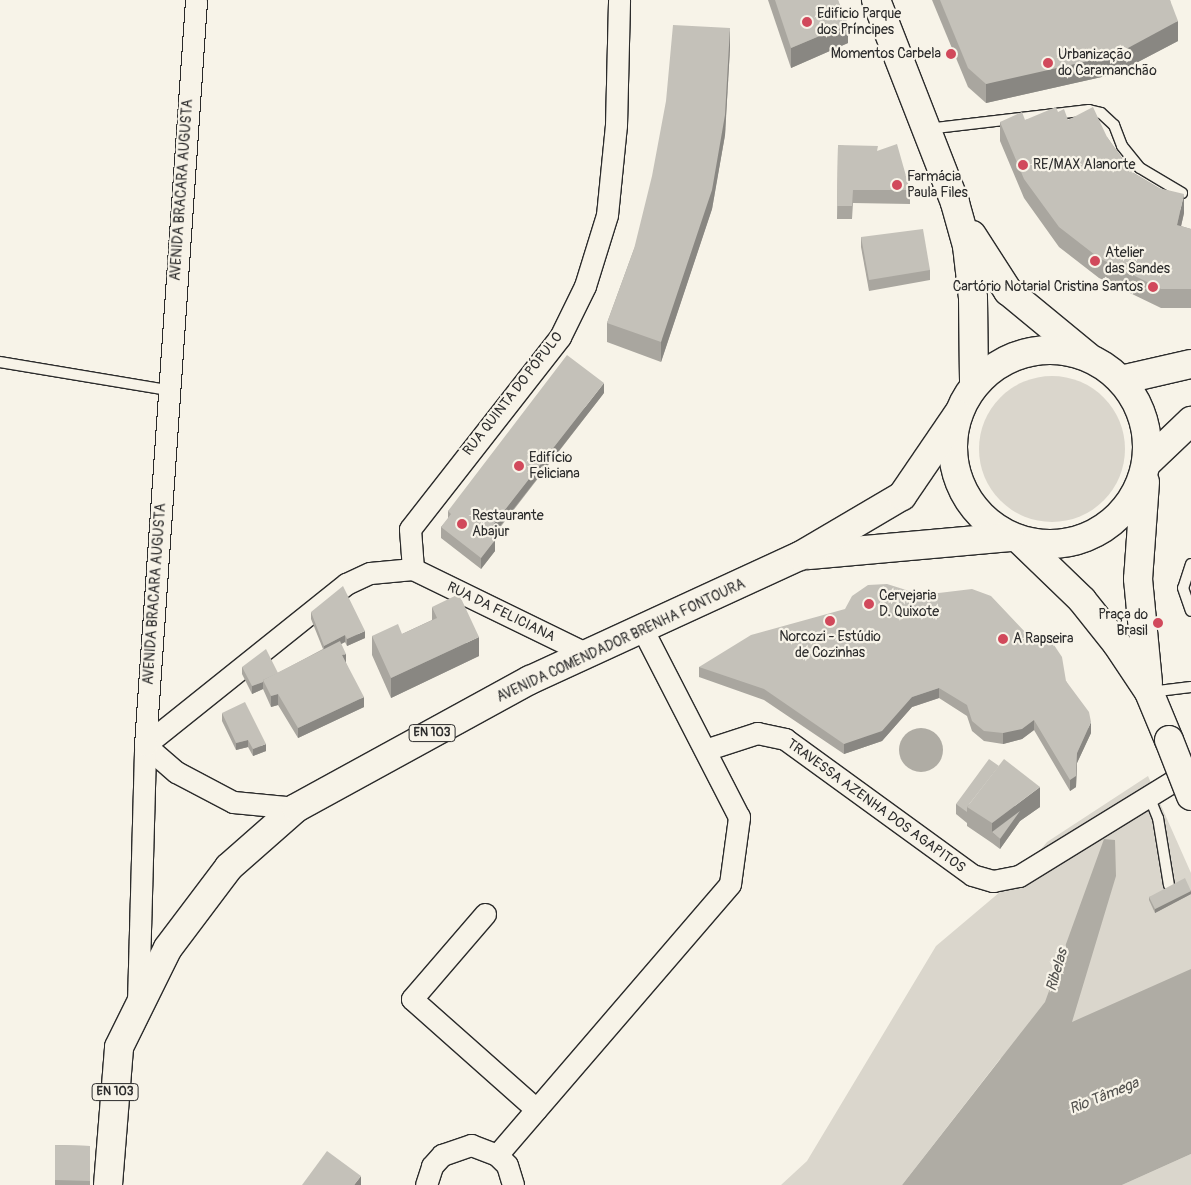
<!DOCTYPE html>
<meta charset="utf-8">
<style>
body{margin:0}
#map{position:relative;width:1191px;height:1185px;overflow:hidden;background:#f7f3e8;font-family:Pangolin,sans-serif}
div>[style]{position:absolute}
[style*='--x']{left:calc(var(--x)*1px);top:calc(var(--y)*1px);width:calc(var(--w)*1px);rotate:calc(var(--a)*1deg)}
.green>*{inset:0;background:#dad6cc}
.round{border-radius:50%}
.water>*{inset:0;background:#afaca4}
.roads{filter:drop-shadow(1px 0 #2b2b2b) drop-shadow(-1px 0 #2b2b2b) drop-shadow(0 1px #2b2b2b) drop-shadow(0 -1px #2b2b2b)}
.lane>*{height:10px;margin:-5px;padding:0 5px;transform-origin:5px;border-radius:5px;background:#f7f3e8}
.street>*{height:21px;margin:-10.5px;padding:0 10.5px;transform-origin:10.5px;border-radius:10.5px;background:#f7f3e8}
.secondary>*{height:28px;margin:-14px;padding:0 14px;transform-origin:14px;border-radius:14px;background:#f7f3e8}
.primary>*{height:28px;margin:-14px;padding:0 14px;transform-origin:14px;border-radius:14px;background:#f7f3e8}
.primary>.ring{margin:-14px;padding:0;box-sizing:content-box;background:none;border:28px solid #f7f3e8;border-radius:50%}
.bridges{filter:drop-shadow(1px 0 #2b2b2b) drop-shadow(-1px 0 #2b2b2b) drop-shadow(0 1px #2b2b2b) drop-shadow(0 -1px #2b2b2b)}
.primary-bridge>*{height:28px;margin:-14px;padding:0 14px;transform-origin:14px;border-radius:14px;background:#f7f3e8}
.wall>*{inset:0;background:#a9a69f}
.shaded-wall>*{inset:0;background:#898782}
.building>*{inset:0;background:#c4c1b9}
.dots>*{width:14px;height:14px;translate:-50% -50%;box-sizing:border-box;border:2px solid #f7f3e8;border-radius:50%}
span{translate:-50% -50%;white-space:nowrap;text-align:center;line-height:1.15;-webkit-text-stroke:4.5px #f7f3e8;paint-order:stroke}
.shield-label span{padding:1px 4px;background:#f7f3e8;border:1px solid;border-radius:4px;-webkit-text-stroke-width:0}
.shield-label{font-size:12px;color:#2b2b2b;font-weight:700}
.poi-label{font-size:14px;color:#2b2b2b}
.left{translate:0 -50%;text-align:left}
.right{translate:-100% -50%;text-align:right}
.street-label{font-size:14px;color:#2b2b2b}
.water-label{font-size:15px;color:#53524f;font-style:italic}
</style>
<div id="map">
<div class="green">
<div class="round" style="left:979px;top:376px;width:146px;height:146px"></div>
<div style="clip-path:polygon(1148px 776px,1191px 873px,1191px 970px,1000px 1059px,902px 1185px,781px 1185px,807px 1161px,936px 946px,1019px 876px,1047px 842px)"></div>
<div style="clip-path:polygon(1191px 1154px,1191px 1185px,1122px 1185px)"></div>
</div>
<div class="water">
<div class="round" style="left:899px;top:728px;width:44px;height:44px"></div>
<div style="clip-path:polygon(1104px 839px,1115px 840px,1116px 876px,1072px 1022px,1191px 969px,1191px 1154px,1122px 1185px,902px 1185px,1045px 1002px)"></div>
</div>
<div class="roads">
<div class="lane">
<div style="--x:927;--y:129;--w:163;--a:-6.7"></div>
<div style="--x:1089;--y:110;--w:12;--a:14"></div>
<div style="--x:1101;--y:113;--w:18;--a:43"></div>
<div style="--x:1114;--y:125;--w:22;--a:69"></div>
<div style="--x:1122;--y:146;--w:28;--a:51"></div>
<div style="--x:1140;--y:168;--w:49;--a:30.8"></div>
<div style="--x:0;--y:362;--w:170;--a:9.5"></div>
<div style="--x:1191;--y:564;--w:25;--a:108"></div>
<div style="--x:1183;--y:588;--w:24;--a:71"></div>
<div style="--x:1150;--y:692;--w:41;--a:-7"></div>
<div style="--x:1149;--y:796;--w:24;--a:68"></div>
<div style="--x:1158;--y:818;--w:68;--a:80.7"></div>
</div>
<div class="street">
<div style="--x:413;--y:569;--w:40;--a:-94.3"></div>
<div style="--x:410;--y:529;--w:244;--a:-52"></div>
<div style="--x:560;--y:337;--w:57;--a:-63.9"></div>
<div style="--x:585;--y:286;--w:74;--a:-72.8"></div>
<div style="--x:607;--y:215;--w:90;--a:-84.3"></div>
<div style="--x:616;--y:125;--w:125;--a:-88.6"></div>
<div style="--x:413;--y:569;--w:196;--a:26"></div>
<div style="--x:705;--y:750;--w:55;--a:-18.1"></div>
<div style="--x:757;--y:733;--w:29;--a:12"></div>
<div style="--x:785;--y:739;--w:231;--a:36"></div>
<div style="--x:972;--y:875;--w:22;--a:16"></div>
<div style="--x:993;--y:881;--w:26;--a:-11"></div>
<div style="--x:1019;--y:876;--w:202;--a:-31.6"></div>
<div style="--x:296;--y:808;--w:63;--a:-174.6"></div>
<div style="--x:233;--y:802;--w:64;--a:-152.2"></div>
<div style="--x:176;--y:772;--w:41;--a:-138.9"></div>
<div style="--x:145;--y:745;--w:258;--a:-38.7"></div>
<div style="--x:346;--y:584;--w:26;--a:-25"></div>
<div style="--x:370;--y:573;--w:43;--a:-5.3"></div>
<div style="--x:485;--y:914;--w:112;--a:130.7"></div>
<div style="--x:412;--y:999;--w:166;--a:41.6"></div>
<div style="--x:138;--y:1002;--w:257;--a:-88.4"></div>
<div style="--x:145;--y:745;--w:747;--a:-86.08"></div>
<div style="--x:497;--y:1155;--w:357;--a:-49.3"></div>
<div style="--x:730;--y:884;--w:68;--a:-82.3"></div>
<div style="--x:739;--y:817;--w:210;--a:-117.2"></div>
<div style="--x:426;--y:1185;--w:20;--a:-72"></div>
<div style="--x:432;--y:1166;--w:15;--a:-48"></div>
<div style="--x:442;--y:1155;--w:31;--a:-19"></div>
<div style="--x:471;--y:1145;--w:28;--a:21"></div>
<div style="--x:497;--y:1155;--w:14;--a:45"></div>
<div style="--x:507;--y:1165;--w:21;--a:73"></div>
</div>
<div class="secondary">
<div style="--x:876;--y:0;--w:218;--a:68.7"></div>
<div style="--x:955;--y:203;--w:45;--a:74.4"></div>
<div style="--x:967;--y:246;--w:52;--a:83.4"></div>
<div style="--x:973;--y:298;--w:88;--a:89.3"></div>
<div style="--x:972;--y:235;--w:67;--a:57.3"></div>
<div style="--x:1008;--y:291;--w:104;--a:39.5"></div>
<div style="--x:1121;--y:380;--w:72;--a:-12.9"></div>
<div style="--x:1147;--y:463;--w:61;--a:-43.7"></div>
</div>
<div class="primary">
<div class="ring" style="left:953px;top:350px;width:166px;height:166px"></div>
<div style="--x:1145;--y:482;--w:97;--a:94.1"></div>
<div style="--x:1138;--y:579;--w:104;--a:84.5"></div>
<div style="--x:1021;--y:541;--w:85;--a:44"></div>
<div style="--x:1082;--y:600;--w:56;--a:51.5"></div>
<div style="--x:1117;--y:644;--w:58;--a:56.3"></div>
<div style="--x:1149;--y:692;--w:52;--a:67.4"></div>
<div style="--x:809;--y:555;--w:202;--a:-5.1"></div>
<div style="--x:108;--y:1185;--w:138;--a:-85.4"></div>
<div style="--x:119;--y:1047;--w:110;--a:-63.7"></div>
<div style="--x:168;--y:948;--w:101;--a:-53"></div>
<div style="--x:229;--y:867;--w:89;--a:-41.4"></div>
<div style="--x:296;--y:808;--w:267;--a:-28.7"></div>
<div style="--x:530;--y:680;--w:297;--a:-24.7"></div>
<div style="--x:800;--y:556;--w:118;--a:-30.5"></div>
<div style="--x:902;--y:496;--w:99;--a:-55.7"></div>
</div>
</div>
<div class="bridges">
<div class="primary-bridge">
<div style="--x:1169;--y:740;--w:60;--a:68.6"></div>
</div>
</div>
<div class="wall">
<div style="clip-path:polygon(768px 0,838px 0,848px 43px,791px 68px)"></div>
<div style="clip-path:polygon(932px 0,1170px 0,1178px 41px,1115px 74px,986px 103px,968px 87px)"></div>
<div style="clip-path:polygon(730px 48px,725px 135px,712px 209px,661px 362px,607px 342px,607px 323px,634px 249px)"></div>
<div style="clip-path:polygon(1058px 112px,1068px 120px,1107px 137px,1132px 172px,1159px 188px,1184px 213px,1181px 226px,1191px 229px,1191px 308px,1161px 308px,1099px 278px,1059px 247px,1024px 198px,1000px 141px,1000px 122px,1025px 120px)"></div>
<div style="clip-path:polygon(838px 145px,878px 151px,910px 190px,910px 204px,853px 203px,852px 219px,837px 219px)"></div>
<div style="clip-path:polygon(861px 237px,930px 270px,930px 280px,869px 291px,861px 247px)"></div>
<div style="clip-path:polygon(604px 393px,492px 538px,495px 551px,481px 569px,441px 538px,441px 527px,448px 519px,448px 511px)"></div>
<div style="clip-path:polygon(432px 607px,479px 656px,391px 698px,372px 655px,372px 636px,402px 634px,432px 620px)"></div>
<div style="clip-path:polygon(311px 612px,365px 638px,347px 646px,345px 642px,341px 644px,346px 663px,364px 707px,298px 738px,278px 705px,271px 707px,263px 689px,252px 694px,242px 674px,242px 667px,278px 673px,323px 649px,311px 619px)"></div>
<div style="clip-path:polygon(699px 667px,1066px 681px,1091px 733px,1077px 763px,1076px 787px,1070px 791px,1034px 730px,1022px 739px,1003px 744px,984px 741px,972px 731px,967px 716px,939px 698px,912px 707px,882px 741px,844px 754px,764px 700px,699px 677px)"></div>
<div style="clip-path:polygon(222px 713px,266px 751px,253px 756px,248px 747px,236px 750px,222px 721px)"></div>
<div style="clip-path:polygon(956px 804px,1040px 807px,1020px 821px,1000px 849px,992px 843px,967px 826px,967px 823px,956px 814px)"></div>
<div style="clip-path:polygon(1191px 890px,1191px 894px,1155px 913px,1149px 900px,1149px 897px)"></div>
<div style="clip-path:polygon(55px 1145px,90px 1146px,90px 1185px,55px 1185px)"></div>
</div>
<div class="shaded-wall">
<div style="clip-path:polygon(1178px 21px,1178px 41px,1115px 74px,986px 103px,986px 84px)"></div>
<div style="clip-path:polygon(848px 24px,848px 43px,791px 68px,791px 48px)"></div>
<div style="clip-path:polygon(730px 28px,730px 48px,725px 135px,712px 209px,661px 362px,661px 342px)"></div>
<div style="clip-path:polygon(1184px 194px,1184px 213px,1177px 244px,1177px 225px)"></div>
<div style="clip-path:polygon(604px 383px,604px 393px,486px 544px,486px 534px)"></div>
<div style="clip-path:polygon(495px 540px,495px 551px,481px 569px,481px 558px)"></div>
<div style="clip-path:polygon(365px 631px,365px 638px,347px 646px,347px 639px)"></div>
<div style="clip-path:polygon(345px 635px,345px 642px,324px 653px,324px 646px)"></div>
<div style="clip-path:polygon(479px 637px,479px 656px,391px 698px,391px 678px)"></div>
<div style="clip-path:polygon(346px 654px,346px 665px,342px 655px)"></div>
<div style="clip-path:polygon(263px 682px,263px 689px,252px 694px,252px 686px)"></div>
<div style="clip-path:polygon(939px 688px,939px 698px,912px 707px,882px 741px,844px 754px,844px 744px,912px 697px)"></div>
<div style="clip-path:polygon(278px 694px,278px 705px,271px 707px,271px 696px)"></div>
<div style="clip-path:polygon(364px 697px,364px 707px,298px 738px,298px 728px)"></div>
<div style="clip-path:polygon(1034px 720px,1034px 730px,1022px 739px,1003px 744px,1003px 733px)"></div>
<div style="clip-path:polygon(1091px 722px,1091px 733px,1077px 763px,1076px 787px,1070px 791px,1070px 780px,1077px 753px)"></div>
<div style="clip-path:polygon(248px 740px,248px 747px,236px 750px,236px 743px)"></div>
<div style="clip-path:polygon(266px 744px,266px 751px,253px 756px,253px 749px)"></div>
<div style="clip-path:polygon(1040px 787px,1040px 807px,1020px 821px,1000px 849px,1000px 839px,992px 832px,992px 823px)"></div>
<div style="clip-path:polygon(1191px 891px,1191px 894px,1155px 913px,1155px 909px)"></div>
<div style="clip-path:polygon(361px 1176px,361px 1185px,354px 1185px)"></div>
</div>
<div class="building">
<div style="clip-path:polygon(775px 0,838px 0,848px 24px,791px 48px)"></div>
<div style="clip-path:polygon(940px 0,1170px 0,1178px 21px,1115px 55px,986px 84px,968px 68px)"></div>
<div style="clip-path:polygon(673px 25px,730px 28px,725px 115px,712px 190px,661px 342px,607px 323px,634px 249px,652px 176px,666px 101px)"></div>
<div style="clip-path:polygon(1056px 107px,1058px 112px,1064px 109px,1068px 120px,1093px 107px,1107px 137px,1132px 172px,1159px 188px,1184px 194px,1177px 225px,1191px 229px,1191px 289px,1161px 289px,1099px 258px,1059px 227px,1024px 179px,1000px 122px,1022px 112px,1025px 120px)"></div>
<div style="clip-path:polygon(897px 144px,910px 190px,853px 190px,852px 206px,837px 206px,838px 145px,878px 146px,877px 151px)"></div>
<div style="clip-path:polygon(923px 229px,930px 270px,869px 280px,861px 237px)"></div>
<div style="clip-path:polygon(567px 355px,604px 383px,486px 534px,495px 540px,481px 558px,441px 527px,451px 514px,448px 511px)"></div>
<div style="clip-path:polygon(887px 584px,922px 595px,972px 589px,991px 596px,1025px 632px,1054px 645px,1062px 657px,1066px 681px,1089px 712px,1091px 722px,1077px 753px,1076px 776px,1070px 780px,1034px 720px,1022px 729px,1003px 733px,984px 731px,972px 721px,967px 705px,939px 688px,912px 697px,882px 731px,844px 744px,764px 689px,699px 667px,751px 635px,845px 609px,852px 596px,868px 585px)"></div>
<div style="clip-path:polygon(343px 586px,365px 631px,347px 639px,345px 635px,324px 646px,311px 612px)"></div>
<div style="clip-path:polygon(459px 594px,479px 637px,391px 678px,372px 636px,398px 624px,402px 634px,437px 618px,432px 607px)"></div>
<div style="clip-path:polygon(340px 641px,346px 654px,342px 655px,364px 697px,298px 728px,278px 694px,271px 696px,263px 680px)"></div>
<div style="clip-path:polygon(266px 649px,278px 673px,263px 680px,263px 682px,252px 686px,242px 667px)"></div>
<div style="clip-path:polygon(245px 702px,266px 744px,253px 749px,248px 740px,236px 743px,222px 713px)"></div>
<div style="clip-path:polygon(989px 759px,999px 766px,967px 807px,967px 812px,956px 804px)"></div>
<div style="clip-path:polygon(1004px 759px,1040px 787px,992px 823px,967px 807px)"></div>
<div style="clip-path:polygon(1020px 811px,1000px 839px,992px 832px)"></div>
<div style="clip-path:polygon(1185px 878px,1191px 891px,1155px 909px,1149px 897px)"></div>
<div style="clip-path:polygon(55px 1145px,90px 1146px,90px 1181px,55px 1180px)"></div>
<div style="clip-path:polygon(327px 1151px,361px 1176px,354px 1185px,302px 1185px)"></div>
</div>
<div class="dots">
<div style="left:807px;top:22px;background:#d1495b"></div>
<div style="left:951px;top:54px;background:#d1495b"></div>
<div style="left:1048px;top:63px;background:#d1495b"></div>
<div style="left:1023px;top:165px;background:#d1495b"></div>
<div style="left:897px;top:185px;background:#d1495b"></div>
<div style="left:1095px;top:261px;background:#d1495b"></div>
<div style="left:1153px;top:287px;background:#d1495b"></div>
<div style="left:519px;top:466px;background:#d1495b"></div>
<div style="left:462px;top:524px;background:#d1495b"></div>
<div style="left:869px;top:604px;background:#d1495b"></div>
<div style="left:830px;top:621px;background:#d1495b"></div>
<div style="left:1158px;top:623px;background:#d1495b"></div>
<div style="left:1003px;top:639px;background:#d1495b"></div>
</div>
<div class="shield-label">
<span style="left:432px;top:733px">EN 103</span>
<span style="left:115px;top:1092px">EN 103</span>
</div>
<div class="poi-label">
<span class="left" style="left:817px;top:22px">Edificio Parque<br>dos Príncipes</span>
<span class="right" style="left:941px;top:54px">Momentos Carbela</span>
<span class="left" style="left:1058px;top:63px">Urbanização<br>do Caramanchão</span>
<span class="left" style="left:1033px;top:165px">RE/MAX Alanorte</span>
<span class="left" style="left:907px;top:185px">Farmácia<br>Paula Files</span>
<span class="left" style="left:1105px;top:261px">Atelier<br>das Sandes</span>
<span class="right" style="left:1143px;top:287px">Cartório Notarial Cristina Santos</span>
<span class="left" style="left:529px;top:466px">Edifício<br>Feliciana</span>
<span class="left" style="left:472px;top:524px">Restaurante<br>Abajur</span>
<span class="left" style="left:879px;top:604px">Cervejaria<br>D. Quixote</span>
<span class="right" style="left:1148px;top:623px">Praça do<br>Brasil</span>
<span style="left:830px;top:645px">Norcozi - Estúdio<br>de Cozinhas</span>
<span class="left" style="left:1013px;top:639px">A Rapseira</span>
</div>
<div class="street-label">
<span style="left:182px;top:190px;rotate:-86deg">AVENIDA BRACARA AUGUSTA</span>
<span style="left:513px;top:394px;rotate:-52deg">RUA QUINTA DO PÓPULO</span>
<span style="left:155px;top:594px;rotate:-86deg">AVENIDA BRACARA AUGUSTA</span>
<span style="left:501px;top:612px;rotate:26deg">RUA DA FELICIANA</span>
<span style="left:621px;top:641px;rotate:-25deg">AVENIDA COMENDADOR BRENHA FONTOURA</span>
<span style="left:876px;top:806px;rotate:36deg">TRAVESSA AZENHA DOS AGAPITOS</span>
</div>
<div class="water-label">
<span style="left:1057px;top:970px;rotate:-74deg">Ribelas</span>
<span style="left:1104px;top:1096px;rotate:-22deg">Rio Tâmega</span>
</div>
</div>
